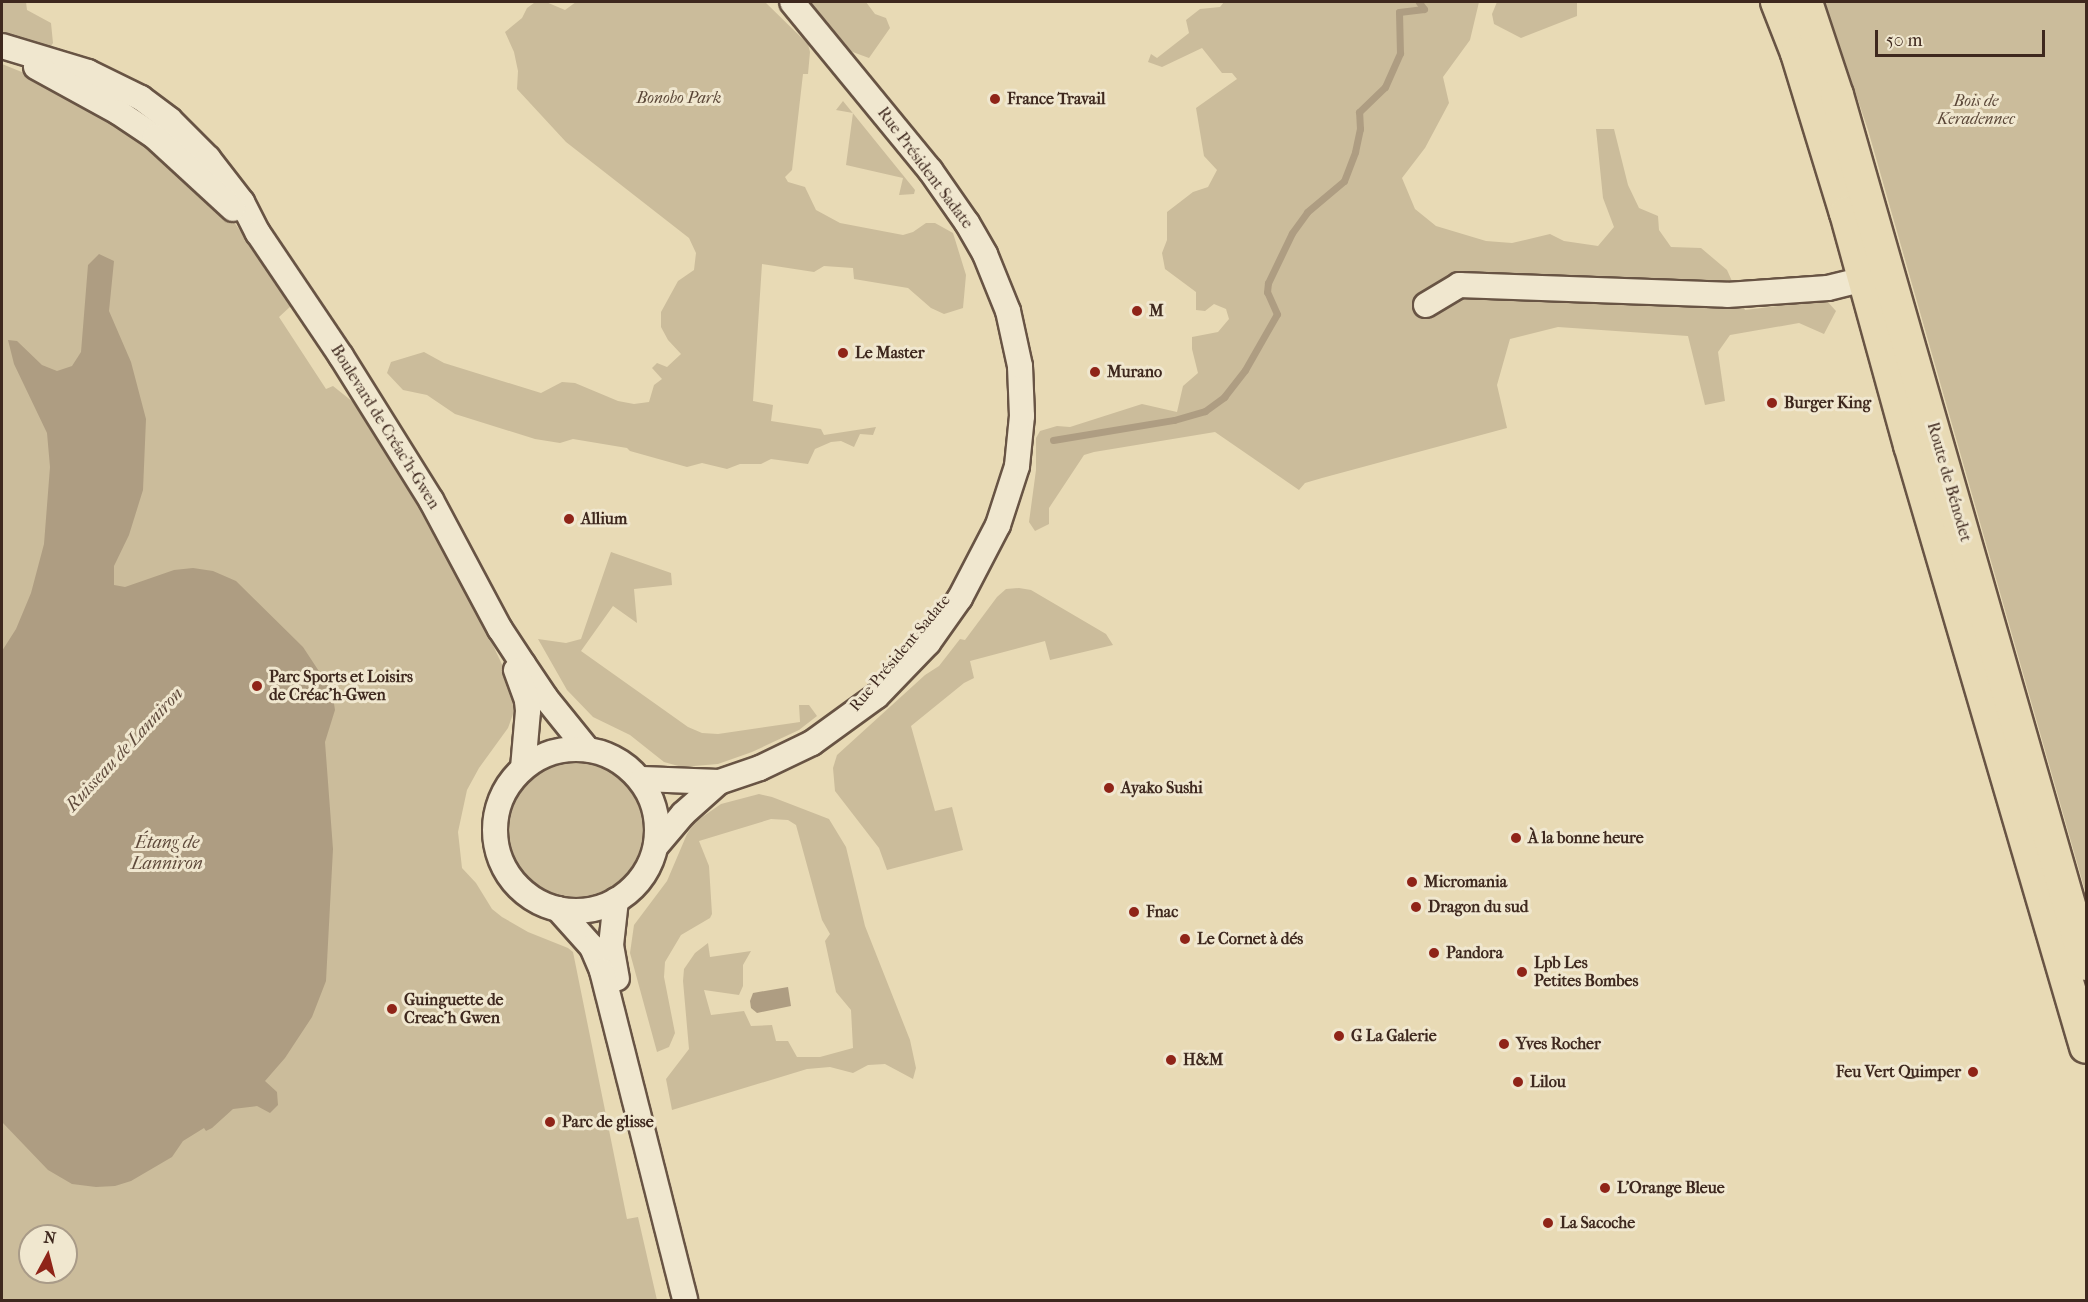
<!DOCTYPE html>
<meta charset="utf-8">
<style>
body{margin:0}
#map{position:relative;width:2088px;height:1302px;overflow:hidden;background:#e8dab5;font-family:"IM FELL French Canon",serif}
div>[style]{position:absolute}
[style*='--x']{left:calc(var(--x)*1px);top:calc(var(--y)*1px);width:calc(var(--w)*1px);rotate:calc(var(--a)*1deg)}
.green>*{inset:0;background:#cbbc9b}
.round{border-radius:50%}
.water>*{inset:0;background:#ae9d82}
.stream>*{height:7px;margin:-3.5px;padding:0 3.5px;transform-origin:3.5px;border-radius:3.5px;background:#ae9d82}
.roads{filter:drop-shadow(2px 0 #685444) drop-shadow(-2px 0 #685444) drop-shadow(0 2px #685444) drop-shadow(0 -2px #685444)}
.minor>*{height:24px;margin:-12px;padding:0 12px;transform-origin:12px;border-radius:12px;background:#f0e7cf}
.minor>.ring{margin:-12px;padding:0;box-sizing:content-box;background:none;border:24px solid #f0e7cf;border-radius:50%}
.major>*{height:32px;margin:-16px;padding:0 16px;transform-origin:16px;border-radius:16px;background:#e8dab5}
.dots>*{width:16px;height:16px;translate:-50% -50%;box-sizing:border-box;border:3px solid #f0e7cf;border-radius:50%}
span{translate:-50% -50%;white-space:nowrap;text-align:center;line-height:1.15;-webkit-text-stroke:6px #f0e7cf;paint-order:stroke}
.park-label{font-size:16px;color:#5a4637;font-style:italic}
.poi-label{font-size:16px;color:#3e281e;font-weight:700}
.left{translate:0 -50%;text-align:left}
.right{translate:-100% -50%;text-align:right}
.street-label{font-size:16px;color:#3e281e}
.water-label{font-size:18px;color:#604b3c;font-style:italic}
.frame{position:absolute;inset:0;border:3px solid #3e281e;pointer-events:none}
.north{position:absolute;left:18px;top:1224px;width:60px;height:60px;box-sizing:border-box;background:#f0e7cf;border:2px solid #a99b88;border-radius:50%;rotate:7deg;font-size:16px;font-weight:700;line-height:24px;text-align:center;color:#3e281e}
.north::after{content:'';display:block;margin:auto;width:21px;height:27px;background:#8f2418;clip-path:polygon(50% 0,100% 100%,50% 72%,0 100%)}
.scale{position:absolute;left:1875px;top:30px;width:170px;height:27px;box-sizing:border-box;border:3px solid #3e281e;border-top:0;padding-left:8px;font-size:18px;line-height:21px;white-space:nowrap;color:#3e281e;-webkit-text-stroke:4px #f0e7cf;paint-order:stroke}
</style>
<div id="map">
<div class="green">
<div style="clip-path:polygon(2px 2px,26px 2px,27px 10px,51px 23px,53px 43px,47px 52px,2px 38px)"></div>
<div style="clip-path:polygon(546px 2px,565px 10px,576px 2px,765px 2px,808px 44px,810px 52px,808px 74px,803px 74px,792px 170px,785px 177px,788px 182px,805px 187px,816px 210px,840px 223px,903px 235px,913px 232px,926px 223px,935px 223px,953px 233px,966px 275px,963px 308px,944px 314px,931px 308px,908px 288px,854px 279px,853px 268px,824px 266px,814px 272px,762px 264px,753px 401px,773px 405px,771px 421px,821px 429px,824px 435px,876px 427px,873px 435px,860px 434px,854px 447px,841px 441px,831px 442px,815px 449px,808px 464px,771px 459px,761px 464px,740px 464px,727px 469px,702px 463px,687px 467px,630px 451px,627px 448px,573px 439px,560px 443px,535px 439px,455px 414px,427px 395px,403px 390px,387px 373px,391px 362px,424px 352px,444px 363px,541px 393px,562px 382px,575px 383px,618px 401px,634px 404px,649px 402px,654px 385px,662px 379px,652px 368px,657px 363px,667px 367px,681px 354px,668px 340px,661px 327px,661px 312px,678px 281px,694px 270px,696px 253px,689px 238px,566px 142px,517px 89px,518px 71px,514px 52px,505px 32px,522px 18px,527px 8px,534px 3px)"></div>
<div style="clip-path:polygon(810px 2px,866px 2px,875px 14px,886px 18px,890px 28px,869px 58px,850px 51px)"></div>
<div style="clip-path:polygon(1224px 2px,1479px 2px,1470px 40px,1443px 77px,1449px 103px,1425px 148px,1402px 178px,1415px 209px,1436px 226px,1486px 241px,1512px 243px,1550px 234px,1564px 241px,1598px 246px,1614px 227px,1603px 198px,1596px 129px,1614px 129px,1628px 185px,1639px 208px,1658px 216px,1659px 230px,1671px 247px,1701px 248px,1727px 270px,1745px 310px,1826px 300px,1836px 311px,1824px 334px,1799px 323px,1730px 335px,1718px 352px,1725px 401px,1705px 405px,1688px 336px,1558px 327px,1510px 339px,1497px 385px,1507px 428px,1322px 478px,1305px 483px,1299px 490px,1215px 432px,1094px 452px,1084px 455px,1049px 508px,1049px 524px,1035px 531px,1029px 522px,1036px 470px,1036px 438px,1040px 431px,1057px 426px,1070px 427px,1142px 404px,1177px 412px,1183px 386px,1198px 373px,1192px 349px,1192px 337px,1218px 332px,1229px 319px,1226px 309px,1214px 304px,1205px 311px,1196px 310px,1196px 292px,1165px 269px,1162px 253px,1167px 240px,1167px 212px,1193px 192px,1208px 187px,1217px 170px,1204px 156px,1196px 108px,1237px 79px,1232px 73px,1222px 73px,1202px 48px,1162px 67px,1148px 62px,1151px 54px,1157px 58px,1189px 33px,1186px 20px,1200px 9px,1220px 7px)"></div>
<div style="clip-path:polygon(1497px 2px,1577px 2px,1577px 16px,1521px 38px,1494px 24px,1492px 14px)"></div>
<div style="clip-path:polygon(1825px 2px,2086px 2px,2086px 894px,1868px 130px)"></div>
<div style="clip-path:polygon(evenodd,2px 64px,39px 79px,128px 126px,234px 222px,292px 305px,279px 317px,326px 389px,333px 386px,353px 402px,416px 503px,490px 639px,516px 694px,518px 709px,513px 714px,508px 728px,479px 768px,467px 790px,458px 832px,462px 868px,476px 883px,492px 909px,502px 917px,528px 932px,568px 948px,573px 952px,627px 1219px,638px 1217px,657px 1300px,2px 1300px,2px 64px,30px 1236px,66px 1236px,66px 1272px,30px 1272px,30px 1236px)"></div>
<div style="clip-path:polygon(843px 101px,915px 190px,914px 194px,899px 195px,903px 178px,846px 165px,853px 113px,836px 110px)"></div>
<div style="clip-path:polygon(611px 552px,671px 573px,672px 585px,634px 589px,637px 623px,613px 606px,581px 651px,688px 727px,702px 733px,718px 734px,800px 722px,799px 705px,809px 705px,817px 716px,799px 730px,752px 752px,718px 764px,682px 767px,664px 762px,630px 735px,593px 717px,567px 690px,538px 639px,566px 643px,581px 639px)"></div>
<div style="clip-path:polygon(1019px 588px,1031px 590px,1106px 634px,1113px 645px,1050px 660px,1045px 641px,970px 661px,974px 678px,964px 683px,911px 726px,935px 811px,952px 807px,963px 850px,887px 870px,879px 848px,835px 791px,833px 768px,837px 755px,925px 675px,939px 666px,960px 639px,965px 640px,997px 597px,1006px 589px)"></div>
<div class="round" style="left:507px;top:761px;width:136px;height:136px"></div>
<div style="clip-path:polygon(759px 794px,772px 797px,829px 819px,846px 847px,865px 926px,910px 1040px,916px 1068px,913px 1079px,885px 1064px,868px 1065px,853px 1073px,830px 1067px,807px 1069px,672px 1110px,666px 1079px,689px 1049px,683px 981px,684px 969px,695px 953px,708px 943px,710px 957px,751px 951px,743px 965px,743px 986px,739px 995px,704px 990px,711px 1015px,744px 1011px,751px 1026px,772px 1025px,776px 1041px,788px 1041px,797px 1057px,820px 1057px,853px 1048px,851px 1010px,836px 992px,825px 941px,830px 934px,822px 920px,796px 825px,788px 820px,771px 819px,699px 841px,709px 866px,712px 914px,710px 918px,681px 935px,665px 962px,664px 977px,675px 1033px,669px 1047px,657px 1052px,630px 953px,634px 925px,667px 881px,687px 834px,695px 822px,721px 804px)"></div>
</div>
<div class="water">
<div style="clip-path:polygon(99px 254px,114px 261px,109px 311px,131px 362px,146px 419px,143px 490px,129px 535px,114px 566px,114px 585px,125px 587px,174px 570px,193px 568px,213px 571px,236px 581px,303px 647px,332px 691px,335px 710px,325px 742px,333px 849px,326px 981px,312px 1017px,285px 1058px,265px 1081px,277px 1092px,278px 1105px,270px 1113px,257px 1106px,233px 1109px,212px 1128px,206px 1131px,204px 1128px,183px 1141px,172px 1157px,131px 1181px,115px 1186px,96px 1187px,72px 1184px,48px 1170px,2px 1122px,2px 651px,16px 629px,31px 593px,44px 544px,50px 467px,47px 433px,14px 364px,8px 340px,17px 341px,42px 365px,57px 371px,72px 366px,81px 352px,88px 265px)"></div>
<div style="clip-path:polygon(788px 987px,791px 1006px,757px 1013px,751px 1008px,750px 1001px,753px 993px)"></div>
</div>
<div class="stream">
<div style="--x:1053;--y:440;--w:123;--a:-9.4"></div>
<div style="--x:1174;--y:420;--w:32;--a:-16"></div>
<div style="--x:1205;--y:411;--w:24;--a:-36"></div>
<div style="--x:1224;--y:397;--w:34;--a:-52"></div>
<div style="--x:1245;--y:370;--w:64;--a:-60.3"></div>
<div style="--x:1277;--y:314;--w:24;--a:-114"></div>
<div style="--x:1267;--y:292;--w:9;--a:-84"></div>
<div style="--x:1268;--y:283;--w:55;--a:-64.4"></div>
<div style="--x:1292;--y:233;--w:26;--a:-54"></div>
<div style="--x:1307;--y:212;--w:48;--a:-40"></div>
<div style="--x:1344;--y:181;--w:31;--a:-69"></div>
<div style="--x:1355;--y:152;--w:24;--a:-78"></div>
<div style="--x:1360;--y:129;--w:17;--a:-93"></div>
<div style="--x:1359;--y:112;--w:36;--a:-44"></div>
<div style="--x:1385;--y:87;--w:37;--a:-66"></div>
<div style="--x:1400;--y:53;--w:41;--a:-91.4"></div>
<div style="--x:1399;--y:12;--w:25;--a:-7"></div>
<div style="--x:1424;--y:9;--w:9;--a:-126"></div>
</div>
<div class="roads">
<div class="minor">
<div style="--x:2;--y:46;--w:90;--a:16.8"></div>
<div style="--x:88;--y:72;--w:59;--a:26.1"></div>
<div style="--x:141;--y:98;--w:36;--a:37"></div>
<div style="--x:170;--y:120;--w:54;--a:45"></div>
<div style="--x:208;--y:158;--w:56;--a:52.3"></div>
<div style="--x:242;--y:202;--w:35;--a:63"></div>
<div style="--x:258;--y:233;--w:148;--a:56"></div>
<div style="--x:341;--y:356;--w:170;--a:58"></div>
<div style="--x:431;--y:500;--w:146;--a:61.9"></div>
<div style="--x:500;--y:629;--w:42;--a:56.7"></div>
<div style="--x:523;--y:664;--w:40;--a:56"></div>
<div style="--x:545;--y:697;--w:67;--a:51.1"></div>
<div style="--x:36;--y:67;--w:94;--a:28.8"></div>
<div style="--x:118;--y:112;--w:45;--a:34"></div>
<div style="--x:155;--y:137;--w:106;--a:42.7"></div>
<div style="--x:1426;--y:305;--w:39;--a:-31"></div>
<div style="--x:1459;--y:285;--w:268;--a:2.1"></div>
<div style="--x:1727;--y:295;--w:101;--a:-4"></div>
<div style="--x:1828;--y:288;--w:37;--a:-14"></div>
<div style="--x:516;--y:670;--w:33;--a:70"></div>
<div style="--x:527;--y:701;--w:10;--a:84"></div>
<div style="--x:528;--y:711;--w:57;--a:95"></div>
<div class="ring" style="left:495px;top:749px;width:138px;height:138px"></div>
<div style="--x:642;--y:779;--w:77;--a:2.2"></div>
<div style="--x:719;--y:782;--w:43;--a:-18.9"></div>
<div style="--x:760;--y:768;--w:58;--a:-25.7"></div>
<div style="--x:812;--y:743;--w:80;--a:-35.9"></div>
<div style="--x:877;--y:696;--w:74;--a:-46.1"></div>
<div style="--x:928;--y:643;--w:55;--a:-54.6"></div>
<div style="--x:960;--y:598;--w:82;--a:-62.5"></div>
<div style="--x:998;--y:525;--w:62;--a:-72.1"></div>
<div style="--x:1017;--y:466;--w:50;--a:-84.3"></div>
<div style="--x:1022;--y:416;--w:50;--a:-92.3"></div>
<div style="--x:1020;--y:366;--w:56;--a:-102.3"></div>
<div style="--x:1008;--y:311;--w:61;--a:-112"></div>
<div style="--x:985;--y:254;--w:36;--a:-120"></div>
<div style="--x:967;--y:223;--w:65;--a:-124.9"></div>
<div style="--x:930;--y:170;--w:217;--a:-129.4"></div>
<div style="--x:656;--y:846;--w:42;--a:-49.8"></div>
<div style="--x:683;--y:814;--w:48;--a:-41.6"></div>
<div style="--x:616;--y:900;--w:45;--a:96.3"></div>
<div style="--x:611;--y:945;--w:34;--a:80"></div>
<div style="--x:558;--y:909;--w:51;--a:48.2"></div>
<div style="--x:592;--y:947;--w:26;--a:67"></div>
<div style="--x:602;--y:971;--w:339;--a:75.8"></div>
</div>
<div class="major">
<div style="--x:1777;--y:2;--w:55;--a:68.6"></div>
<div style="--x:1797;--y:53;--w:167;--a:73"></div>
<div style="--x:1846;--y:213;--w:241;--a:74.6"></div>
<div style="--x:1910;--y:445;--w:627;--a:73.7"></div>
<div style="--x:1806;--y:2;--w:98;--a:71.6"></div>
<div style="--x:1837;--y:95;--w:904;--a:74.01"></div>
</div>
</div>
<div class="dots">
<div style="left:995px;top:99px;background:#8f2418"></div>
<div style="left:1137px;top:311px;background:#8f2418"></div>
<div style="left:843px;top:353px;background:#8f2418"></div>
<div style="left:1095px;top:372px;background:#8f2418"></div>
<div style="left:1772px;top:403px;background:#8f2418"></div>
<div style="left:569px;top:519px;background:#8f2418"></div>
<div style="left:257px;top:686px;background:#8f2418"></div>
<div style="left:1109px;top:788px;background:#8f2418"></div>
<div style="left:1516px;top:838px;background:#8f2418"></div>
<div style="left:1412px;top:882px;background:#8f2418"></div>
<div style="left:1416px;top:907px;background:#8f2418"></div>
<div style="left:1134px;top:912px;background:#8f2418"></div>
<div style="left:1185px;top:939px;background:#8f2418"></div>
<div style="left:1434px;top:953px;background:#8f2418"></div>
<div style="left:1522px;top:972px;background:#8f2418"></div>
<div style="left:392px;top:1009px;background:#8f2418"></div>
<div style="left:1339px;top:1036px;background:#8f2418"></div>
<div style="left:1504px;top:1044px;background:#8f2418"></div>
<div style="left:1171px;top:1060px;background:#8f2418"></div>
<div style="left:1973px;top:1072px;background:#8f2418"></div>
<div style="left:1518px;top:1082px;background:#8f2418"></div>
<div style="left:550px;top:1122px;background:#8f2418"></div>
<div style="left:1605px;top:1188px;background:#8f2418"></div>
<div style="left:1548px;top:1223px;background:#8f2418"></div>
</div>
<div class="park-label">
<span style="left:679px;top:98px">Bonobo Park</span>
<span style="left:1976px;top:110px">Bois de<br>Keradennec</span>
</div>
<div class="poi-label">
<span class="left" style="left:1007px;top:99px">France Travail</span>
<span class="left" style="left:1149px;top:311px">M</span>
<span class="left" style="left:855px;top:353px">Le Master</span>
<span class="left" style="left:1107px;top:372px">Murano</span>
<span class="left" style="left:1784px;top:403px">Burger King</span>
<span class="left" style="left:581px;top:519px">Allium</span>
<span class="left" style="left:269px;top:686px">Parc Sports et Loisirs<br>de Créac'h-Gwen</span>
<span class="left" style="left:1121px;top:788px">Ayako Sushi</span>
<span class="left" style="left:1528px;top:838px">À la bonne heure</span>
<span class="left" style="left:1424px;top:882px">Micromania</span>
<span class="left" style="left:1428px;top:907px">Dragon du sud</span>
<span class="left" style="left:1146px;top:912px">Fnac</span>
<span class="left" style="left:1197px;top:939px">Le Cornet à dés</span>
<span class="left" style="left:1446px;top:953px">Pandora</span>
<span class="left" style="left:1534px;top:972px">Lpb Les<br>Petites Bombes</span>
<span class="left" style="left:404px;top:1009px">Guinguette de<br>Creac'h Gwen</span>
<span class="left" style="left:1351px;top:1036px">G La Galerie</span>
<span class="left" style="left:1516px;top:1044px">Yves Rocher</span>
<span class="left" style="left:1183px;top:1060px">H&amp;M</span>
<span class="right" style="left:1961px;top:1072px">Feu Vert Quimper</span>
<span class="left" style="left:1530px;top:1082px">Lilou</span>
<span class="left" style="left:562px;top:1122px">Parc de glisse</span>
<span class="left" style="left:1617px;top:1188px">L'Orange Bleue</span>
<span class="left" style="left:1560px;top:1223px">La Sacoche</span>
</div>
<div class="street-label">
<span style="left:925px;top:168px;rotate:53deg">Rue Président Sadate</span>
<span style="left:385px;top:427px;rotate:58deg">Boulevard de Créac'h-Gwen</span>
<span style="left:1949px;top:482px;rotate:74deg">Route de Bénodet</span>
<span style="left:900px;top:653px;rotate:-50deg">Rue Président Sadate</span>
</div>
<div class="water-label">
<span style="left:125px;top:750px;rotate:-47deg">Ruisseau de Lanniron</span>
<span style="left:167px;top:854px">Étang de<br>Lanniron</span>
</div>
<div class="frame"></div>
<div class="north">N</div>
<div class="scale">50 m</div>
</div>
